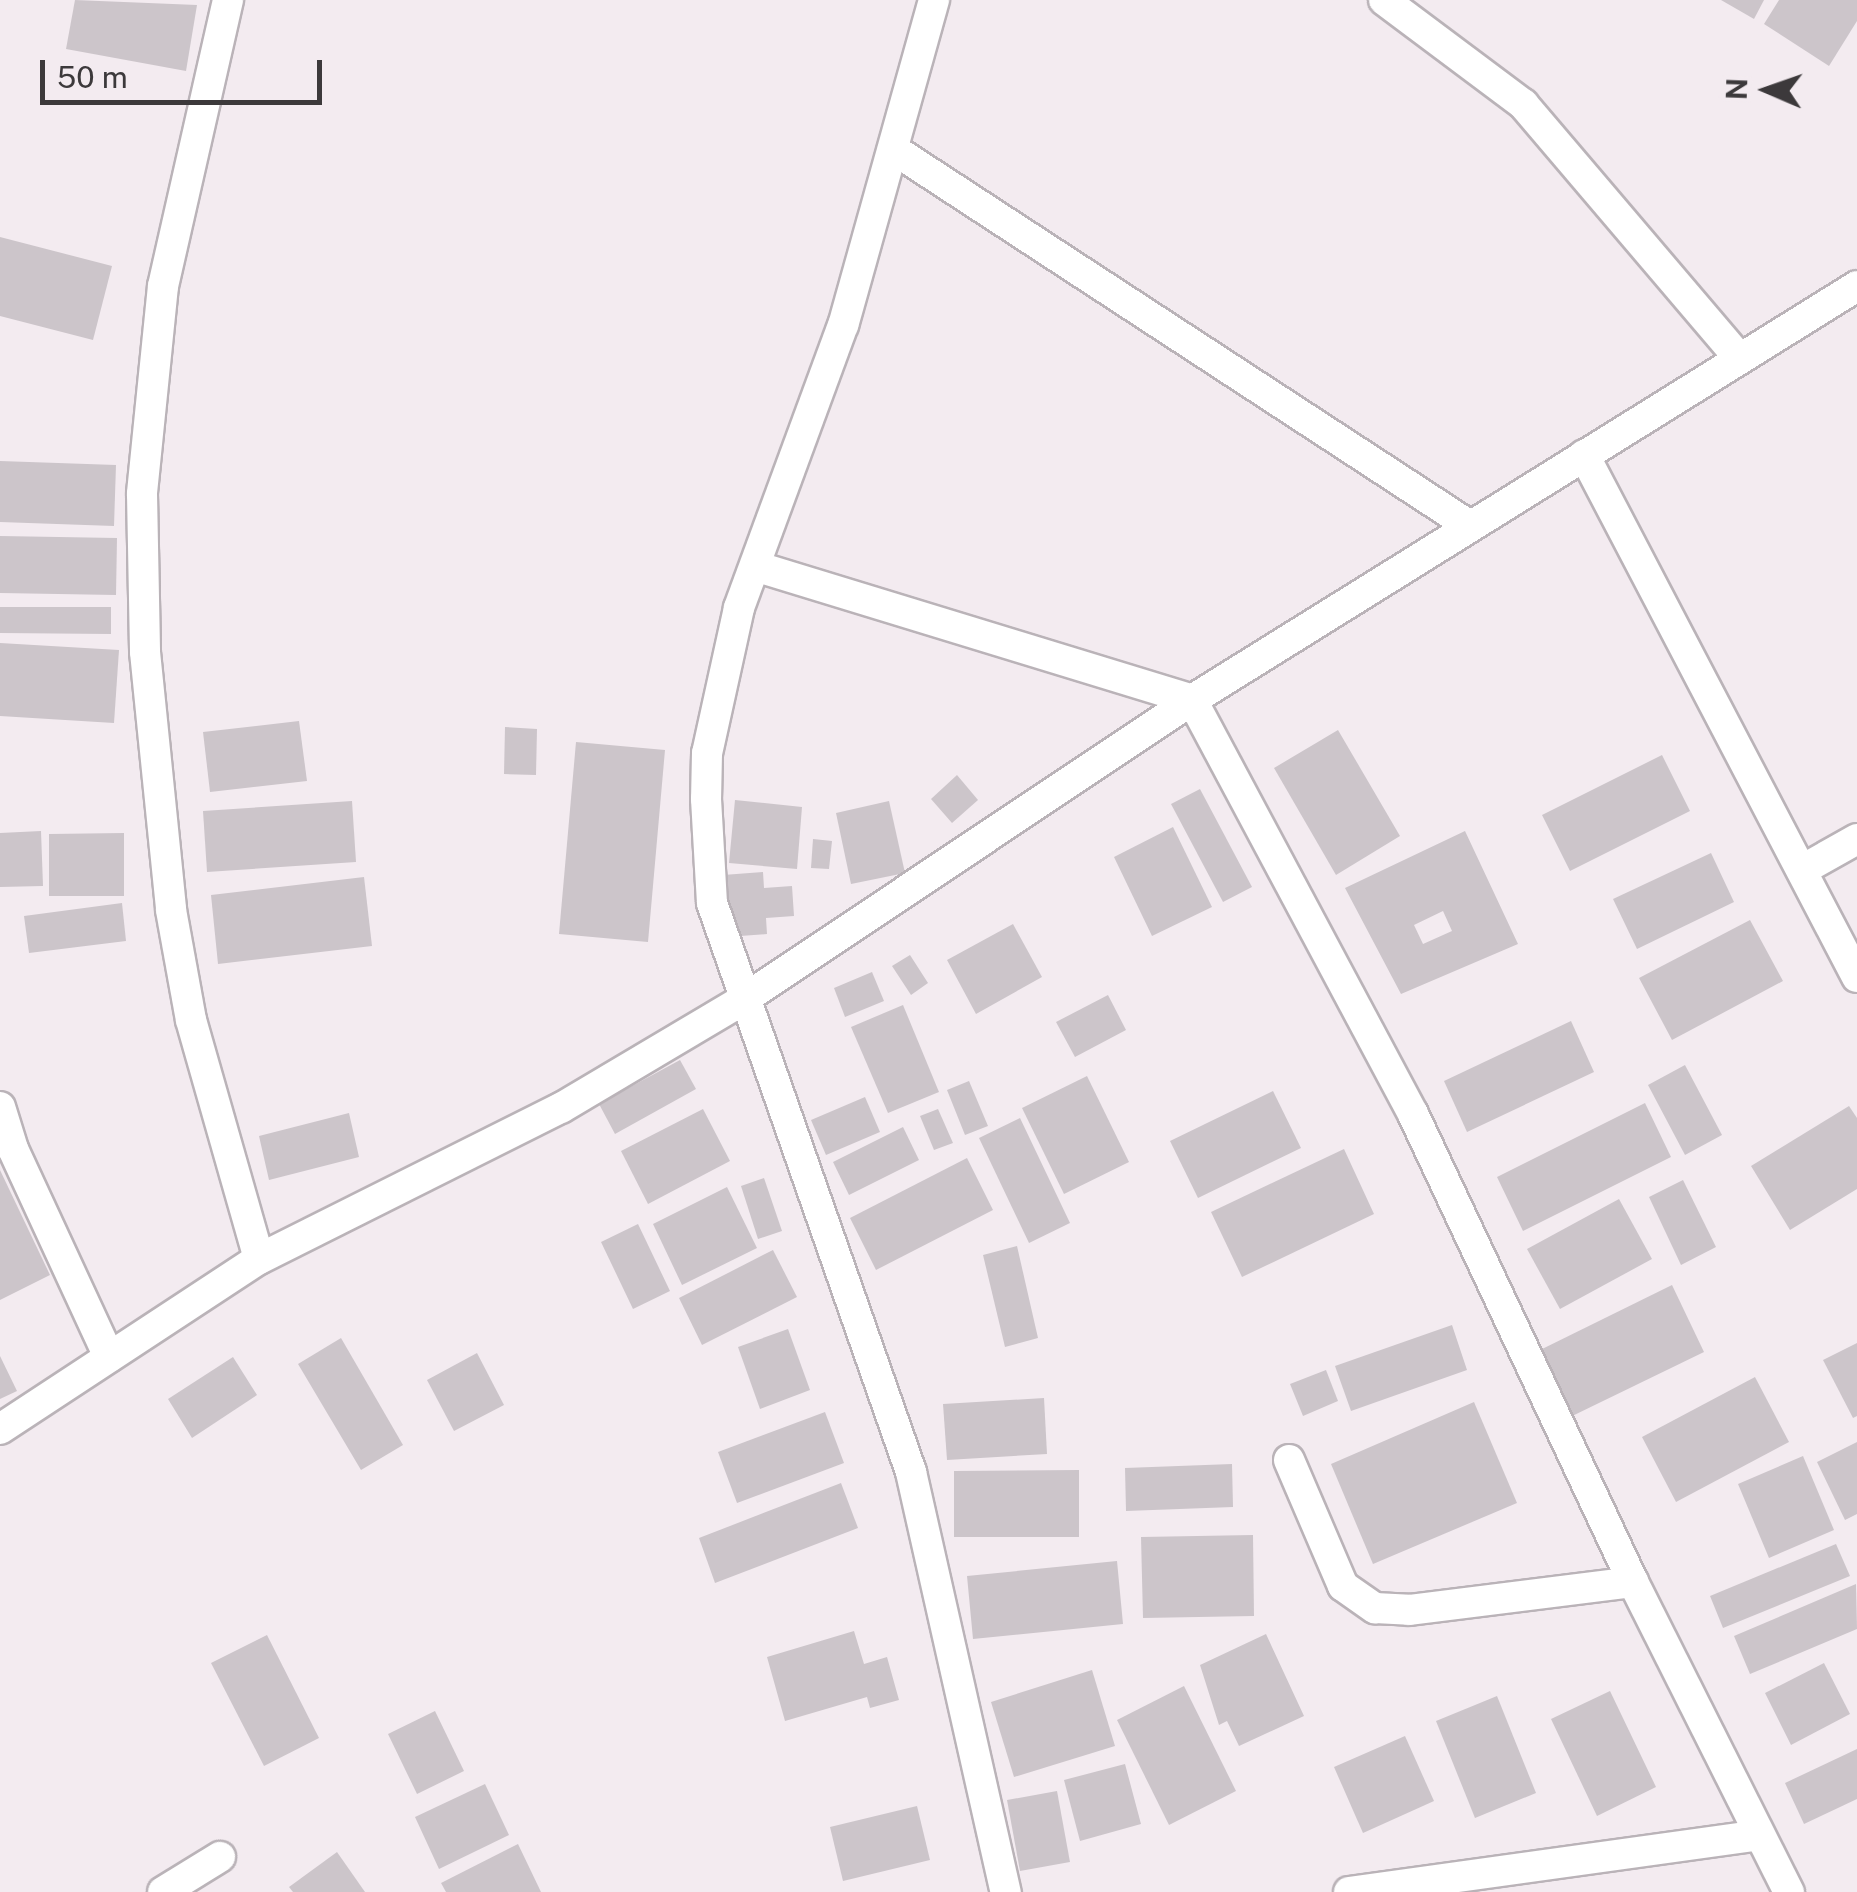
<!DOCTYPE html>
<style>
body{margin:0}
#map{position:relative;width:1857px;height:1892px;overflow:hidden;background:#f3ebf0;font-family:"Public Sans",sans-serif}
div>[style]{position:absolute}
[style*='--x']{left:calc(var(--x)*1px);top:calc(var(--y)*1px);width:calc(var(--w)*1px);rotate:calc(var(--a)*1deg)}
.building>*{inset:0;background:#ccc5ca}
.roads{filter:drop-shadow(2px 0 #bab3b8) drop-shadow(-2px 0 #bab3b8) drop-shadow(0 2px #bab3b8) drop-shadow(0 -2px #bab3b8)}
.minor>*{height:30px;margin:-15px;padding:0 15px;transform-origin:15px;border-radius:15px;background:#fff}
span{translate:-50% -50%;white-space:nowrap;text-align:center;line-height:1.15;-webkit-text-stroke:9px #f3ebf0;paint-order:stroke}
.north{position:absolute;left:1717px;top:40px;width:100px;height:100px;-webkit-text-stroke:8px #f3ebf0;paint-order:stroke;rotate:272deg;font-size:28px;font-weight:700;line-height:40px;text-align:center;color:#3c393b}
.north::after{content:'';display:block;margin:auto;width:35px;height:45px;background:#3c393b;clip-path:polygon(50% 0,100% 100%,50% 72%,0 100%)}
.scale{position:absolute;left:40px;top:60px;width:282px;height:45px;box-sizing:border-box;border:5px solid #3c393b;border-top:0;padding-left:12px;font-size:30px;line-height:35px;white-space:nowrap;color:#3c393b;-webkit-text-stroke:8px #f3ebf0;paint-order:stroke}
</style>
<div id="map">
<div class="building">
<div style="clip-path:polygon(75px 0,197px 5px,186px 71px,66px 49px)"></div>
<div style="clip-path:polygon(1721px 0,1764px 0,1754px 19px)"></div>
<div style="clip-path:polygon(1779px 0,1857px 0,1857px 21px,1829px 66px,1764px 24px)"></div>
<div style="clip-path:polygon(0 237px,112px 266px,93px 340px,0 316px)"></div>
<div style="clip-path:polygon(0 461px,116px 465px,114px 526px,0 522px)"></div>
<div style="clip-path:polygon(0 536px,117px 538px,116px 595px,0 593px)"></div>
<div style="clip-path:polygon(0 607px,111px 607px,111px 634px,0 633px)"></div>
<div style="clip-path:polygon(0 643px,119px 650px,114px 723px,0 716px)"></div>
<div style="clip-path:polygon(299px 721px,307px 781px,210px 792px,203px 732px)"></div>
<div style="clip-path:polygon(505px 727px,537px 729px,536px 775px,504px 774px)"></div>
<div style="clip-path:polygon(1338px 730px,1400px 836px,1336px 875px,1274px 768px)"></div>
<div style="clip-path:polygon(576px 742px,665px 750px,648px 942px,559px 934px)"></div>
<div style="clip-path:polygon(1662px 755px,1690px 811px,1570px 871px,1542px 815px)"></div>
<div style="clip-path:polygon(957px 775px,978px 800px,952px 823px,931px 799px)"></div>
<div style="clip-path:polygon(1200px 789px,1252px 887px,1223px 902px,1171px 804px)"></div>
<div style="clip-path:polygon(735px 800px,802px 807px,797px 869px,729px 863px)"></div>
<div style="clip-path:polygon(352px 801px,356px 862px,207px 872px,203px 811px)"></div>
<div style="clip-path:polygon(889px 801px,905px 873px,851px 884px,836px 813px)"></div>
<div style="clip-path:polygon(1173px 827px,1212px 907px,1152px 936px,1114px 857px)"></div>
<div style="clip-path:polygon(41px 831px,43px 886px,0 887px,0 833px)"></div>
<div style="clip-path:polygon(evenodd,1465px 831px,1518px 944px,1401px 994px,1345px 888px,1465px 831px,1443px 911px,1452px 931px,1423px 944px,1414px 925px,1443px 911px)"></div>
<div style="clip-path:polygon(124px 833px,124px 896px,49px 896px,49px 834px)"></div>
<div style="clip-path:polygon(813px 839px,832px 841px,829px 869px,811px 868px)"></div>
<div style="clip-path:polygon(1711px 853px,1734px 902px,1637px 949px,1613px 899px)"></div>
<div style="clip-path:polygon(763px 872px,764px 888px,792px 886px,794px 916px,766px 918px,767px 934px,727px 937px,723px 875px)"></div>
<div style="clip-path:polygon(364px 877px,372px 946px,218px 964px,211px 895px)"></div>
<div style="clip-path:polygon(122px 903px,126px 941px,29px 953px,24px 916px)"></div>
<div style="clip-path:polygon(1750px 920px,1783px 981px,1672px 1040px,1639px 978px)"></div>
<div style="clip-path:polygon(1013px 924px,1042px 977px,976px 1014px,947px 960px)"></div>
<div style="clip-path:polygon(910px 955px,928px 983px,911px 995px,892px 966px)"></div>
<div style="clip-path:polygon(872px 972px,884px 1001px,845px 1017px,834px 988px)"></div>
<div style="clip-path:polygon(1108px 995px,1126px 1030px,1075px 1057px,1056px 1022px)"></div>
<div style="clip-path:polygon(903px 1005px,939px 1092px,888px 1113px,851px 1027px)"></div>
<div style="clip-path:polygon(1571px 1021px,1594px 1072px,1467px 1132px,1444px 1081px)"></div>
<div style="clip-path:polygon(680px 1060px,696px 1089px,615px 1134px,599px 1104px)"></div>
<div style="clip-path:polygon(1685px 1065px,1722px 1135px,1685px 1155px,1648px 1085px)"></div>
<div style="clip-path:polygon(1087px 1076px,1129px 1162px,1064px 1194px,1022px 1108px)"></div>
<div style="clip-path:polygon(969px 1081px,988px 1126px,965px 1135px,947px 1090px)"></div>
<div style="clip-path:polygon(1273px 1091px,1301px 1148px,1198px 1198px,1170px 1141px)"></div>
<div style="clip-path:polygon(865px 1097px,880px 1132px,826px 1155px,811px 1120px)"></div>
<div style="clip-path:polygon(1645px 1103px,1671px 1157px,1523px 1231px,1497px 1177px)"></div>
<div style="clip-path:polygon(1849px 1106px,1857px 1118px,1857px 1189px,1790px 1230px,1751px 1166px)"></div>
<div style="clip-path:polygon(703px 1109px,730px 1161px,648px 1204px,621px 1151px)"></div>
<div style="clip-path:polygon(938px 1109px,953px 1143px,934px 1150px,920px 1116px)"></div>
<div style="clip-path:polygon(349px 1113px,359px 1157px,269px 1180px,259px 1136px)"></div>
<div style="clip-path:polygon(1020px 1118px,1070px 1223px,1029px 1243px,979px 1138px)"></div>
<div style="clip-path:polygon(903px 1127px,919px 1160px,849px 1195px,833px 1162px)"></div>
<div style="clip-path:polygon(1344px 1149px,1374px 1214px,1242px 1277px,1211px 1212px)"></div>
<div style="clip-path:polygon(967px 1158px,993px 1210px,876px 1270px,850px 1218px)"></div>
<div style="clip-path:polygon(0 1170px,50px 1275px,0 1300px)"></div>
<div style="clip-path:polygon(764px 1178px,782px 1231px,758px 1239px,741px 1186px)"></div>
<div style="clip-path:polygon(1683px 1180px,1716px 1247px,1681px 1265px,1649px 1197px)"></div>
<div style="clip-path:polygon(727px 1187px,757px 1248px,682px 1285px,653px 1224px)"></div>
<div style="clip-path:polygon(1619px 1199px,1652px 1259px,1560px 1309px,1527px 1249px)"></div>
<div style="clip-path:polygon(638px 1224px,670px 1291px,633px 1309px,601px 1242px)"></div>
<div style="clip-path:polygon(1017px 1246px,1038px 1338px,1005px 1347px,983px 1255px)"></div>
<div style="clip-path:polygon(773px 1250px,797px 1297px,702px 1345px,679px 1298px)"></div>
<div style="clip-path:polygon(1672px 1285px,1704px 1352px,1566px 1419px,1534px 1353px)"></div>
<div style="clip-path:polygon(1452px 1325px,1467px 1370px,1351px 1411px,1335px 1366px)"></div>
<div style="clip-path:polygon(788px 1329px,810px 1390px,760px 1409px,738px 1347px)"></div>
<div style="clip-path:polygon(341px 1338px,403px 1445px,361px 1470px,298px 1364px)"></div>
<div style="clip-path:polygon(1857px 1343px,1857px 1416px,1853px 1418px,1823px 1360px)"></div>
<div style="clip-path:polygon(477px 1353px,504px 1405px,454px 1431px,427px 1380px)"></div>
<div style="clip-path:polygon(0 1356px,17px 1391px,0 1399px)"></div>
<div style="clip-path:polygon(233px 1357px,257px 1395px,192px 1438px,168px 1399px)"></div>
<div style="clip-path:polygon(1326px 1370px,1338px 1401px,1303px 1416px,1290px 1384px)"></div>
<div style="clip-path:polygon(1755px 1377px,1789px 1442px,1676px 1502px,1642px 1437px)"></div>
<div style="clip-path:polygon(1044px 1398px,1047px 1454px,947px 1460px,943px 1404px)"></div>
<div style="clip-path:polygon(1474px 1402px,1517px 1503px,1373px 1564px,1331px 1464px)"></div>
<div style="clip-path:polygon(825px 1412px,844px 1463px,737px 1503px,718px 1452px)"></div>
<div style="clip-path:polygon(1857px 1442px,1857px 1514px,1845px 1520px,1817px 1462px)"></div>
<div style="clip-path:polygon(1803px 1456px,1834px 1530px,1769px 1558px,1738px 1484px)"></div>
<div style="clip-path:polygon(1232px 1464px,1233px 1507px,1126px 1511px,1125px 1468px)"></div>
<div style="clip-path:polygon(1079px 1470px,1079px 1537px,954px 1537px,954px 1471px)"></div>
<div style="clip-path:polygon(841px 1483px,858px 1528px,715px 1583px,699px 1538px)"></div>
<div style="clip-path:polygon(1253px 1535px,1254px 1616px,1143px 1618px,1141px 1537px)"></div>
<div style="clip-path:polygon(1836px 1544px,1850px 1576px,1723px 1628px,1710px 1596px)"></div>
<div style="clip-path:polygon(1117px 1561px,1123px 1624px,973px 1639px,967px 1576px)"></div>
<div style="clip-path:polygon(1856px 1584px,1857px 1629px,1750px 1674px,1734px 1636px)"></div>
<div style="clip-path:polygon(854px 1631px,864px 1664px,887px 1657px,899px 1700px,870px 1708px,867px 1697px,785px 1721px,767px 1657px)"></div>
<div style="clip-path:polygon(1266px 1634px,1304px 1716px,1239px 1746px,1227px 1721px,1219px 1725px,1200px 1665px)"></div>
<div style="clip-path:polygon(267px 1635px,319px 1738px,264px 1766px,211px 1663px)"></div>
<div style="clip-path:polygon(1824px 1663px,1850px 1714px,1791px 1745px,1765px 1693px)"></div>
<div style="clip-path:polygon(1092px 1670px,1115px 1746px,1014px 1777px,991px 1702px)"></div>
<div style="clip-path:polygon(1184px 1686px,1236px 1791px,1169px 1825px,1117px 1720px)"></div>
<div style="clip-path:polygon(1610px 1691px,1656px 1787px,1597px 1816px,1551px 1719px)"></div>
<div style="clip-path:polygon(1497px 1696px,1536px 1793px,1475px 1818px,1436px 1721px)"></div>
<div style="clip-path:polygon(435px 1711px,464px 1771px,417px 1794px,388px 1734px)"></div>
<div style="clip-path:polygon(1405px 1736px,1434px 1801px,1363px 1833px,1334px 1767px)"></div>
<div style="clip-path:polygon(1857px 1749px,1857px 1799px,1804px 1824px,1785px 1783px)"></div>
<div style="clip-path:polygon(1125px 1764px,1141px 1824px,1080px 1841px,1064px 1780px)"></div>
<div style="clip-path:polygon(485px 1784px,509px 1835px,439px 1869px,415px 1817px)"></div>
<div style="clip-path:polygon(1057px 1791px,1070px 1862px,1020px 1871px,1007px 1800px)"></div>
<div style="clip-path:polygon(917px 1806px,930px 1860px,843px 1881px,830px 1827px)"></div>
<div style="clip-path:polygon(518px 1844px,541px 1892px,446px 1892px,441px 1883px)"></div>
<div style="clip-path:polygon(337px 1852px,365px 1892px,293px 1892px,289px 1887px)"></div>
</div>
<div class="roads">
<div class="minor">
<div style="--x:228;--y:0;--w:293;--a:102.8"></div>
<div style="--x:163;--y:286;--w:209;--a:95.8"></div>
<div style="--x:142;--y:494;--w:158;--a:88.9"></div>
<div style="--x:145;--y:652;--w:259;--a:84.2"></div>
<div style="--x:171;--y:910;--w:112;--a:79.7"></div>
<div style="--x:191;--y:1020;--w:248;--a:74.1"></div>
<div style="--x:934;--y:0;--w:337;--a:105.6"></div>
<div style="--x:843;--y:325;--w:302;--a:110.2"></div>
<div style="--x:739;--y:608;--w:148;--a:102.4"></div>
<div style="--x:707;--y:753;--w:46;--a:91.2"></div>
<div style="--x:706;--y:799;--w:104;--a:86.7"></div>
<div style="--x:712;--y:903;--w:603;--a:70.72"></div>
<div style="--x:911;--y:1472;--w:431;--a:77.3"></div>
<div style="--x:1384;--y:0;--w:174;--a:36.8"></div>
<div style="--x:1523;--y:104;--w:332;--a:49.6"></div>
<div style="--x:893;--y:149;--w:689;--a:33.16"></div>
<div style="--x:1584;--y:455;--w:589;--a:62.39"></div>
<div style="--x:758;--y:567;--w:454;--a:17"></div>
<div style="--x:1192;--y:700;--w:469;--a:61.9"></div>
<div style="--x:1413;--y:1114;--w:517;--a:64.82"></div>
<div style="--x:1633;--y:1582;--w:347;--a:63.3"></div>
<div style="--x:1802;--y:870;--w:63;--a:-29.4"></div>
<div style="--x:0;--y:1107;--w:44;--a:72.8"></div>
<div style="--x:13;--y:1149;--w:229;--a:65.2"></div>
<div style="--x:0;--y:1429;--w:310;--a:-33.3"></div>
<div style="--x:259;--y:1259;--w:338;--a:-26.6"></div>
<div style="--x:561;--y:1108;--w:209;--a:-30.7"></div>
<div style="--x:741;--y:1001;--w:542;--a:-33.72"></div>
<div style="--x:1192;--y:700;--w:783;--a:-31.9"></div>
<div style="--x:1289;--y:1460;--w:137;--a:66.8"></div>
<div style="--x:1343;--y:1586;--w:39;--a:35"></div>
<div style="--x:1375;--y:1608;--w:34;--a:3"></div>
<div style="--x:1409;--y:1610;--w:226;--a:-7.1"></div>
<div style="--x:163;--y:1892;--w:67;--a:-31.6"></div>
<div style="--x:1349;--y:1892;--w:414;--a:-7.9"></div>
</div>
</div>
<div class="north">N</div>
<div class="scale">50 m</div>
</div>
